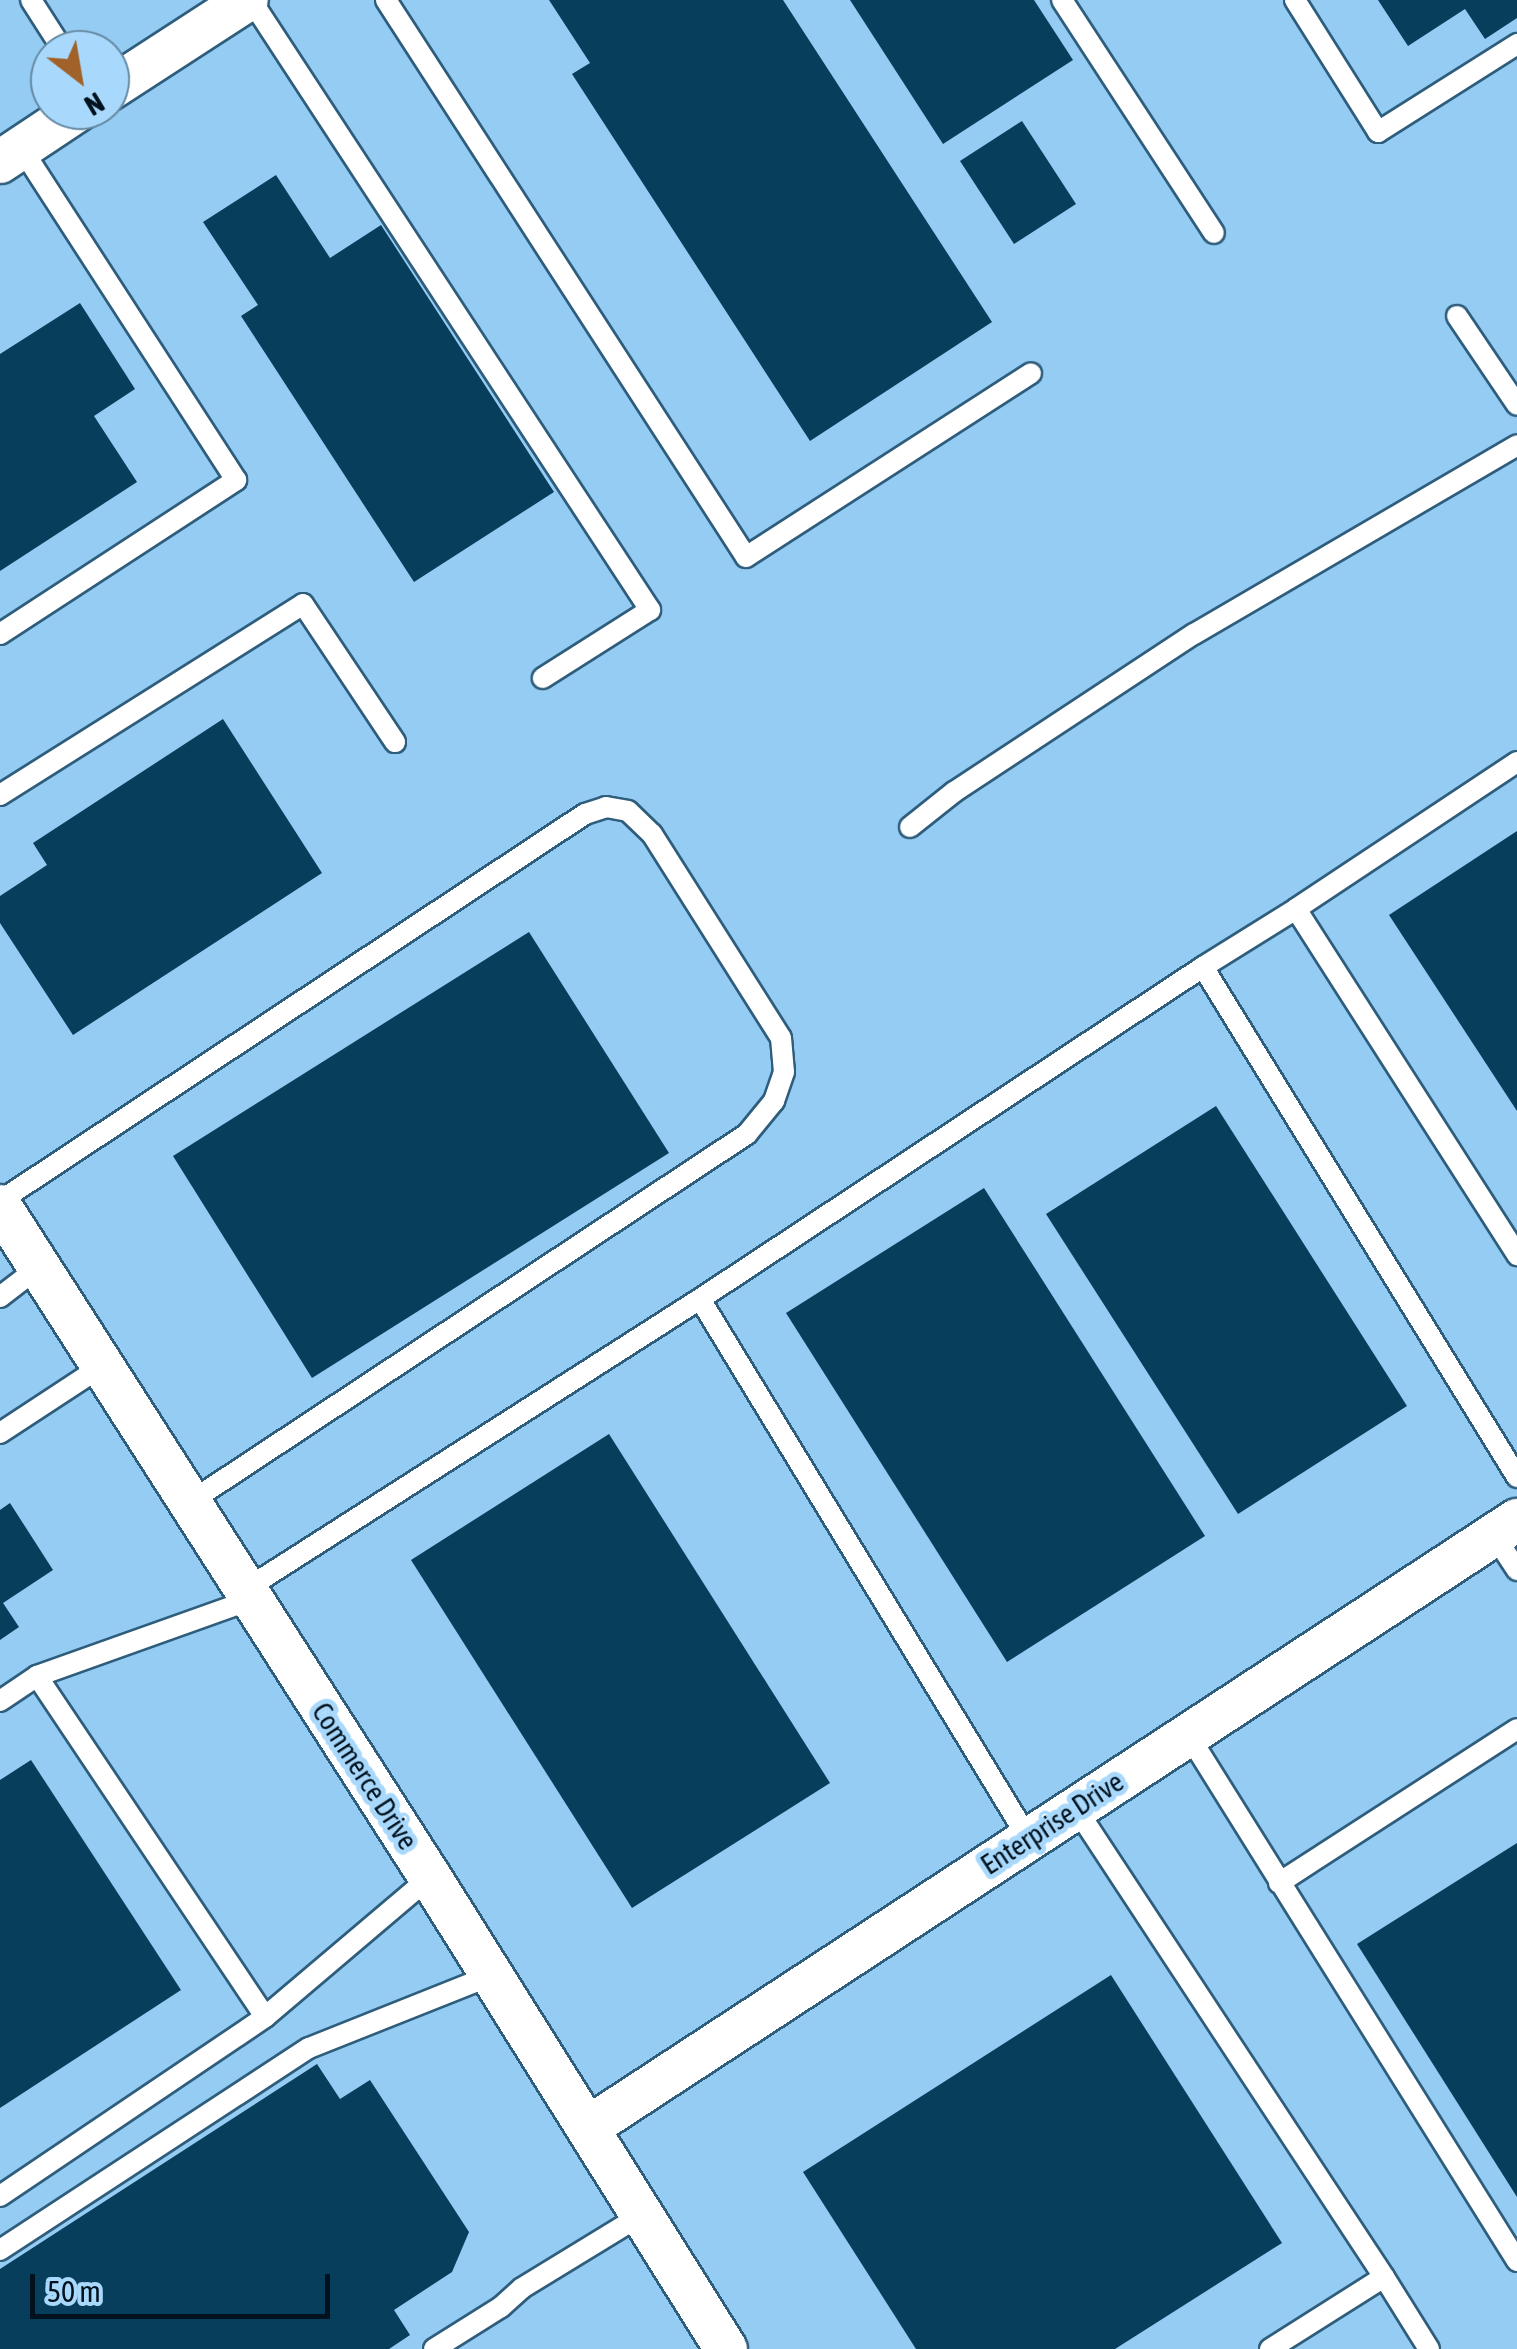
<!DOCTYPE html>
<style>
body{margin:0}
#map{position:relative;width:1517px;height:2349px;overflow:hidden;background:#a8d9fc;font-family:"Asap Condensed",sans-serif}
div>[style]{position:absolute}
[style*='--x']{left:calc(var(--x)*1px);top:calc(var(--y)*1px);width:calc(var(--w)*1px);rotate:calc(var(--a)*1deg)}
.built>*{inset:0;background:#94ccf3}
.building>*{inset:0;background:#073e5c}
.roads{filter:drop-shadow(2px 0 #2f5d7c) drop-shadow(-2px 0 #2f5d7c) drop-shadow(0 2px #2f5d7c) drop-shadow(0 -2px #2f5d7c)}
.service>*{height:20px;margin:-10px;padding:0 10px;transform-origin:10px;border-radius:10px;background:#fff}
.minor>*{height:42px;margin:-21px;padding:0 21px;transform-origin:21px;border-radius:21px;background:#fff}
span{translate:-50% -50%;white-space:nowrap;text-align:center;line-height:1.15;-webkit-text-stroke:10px #a8d9fc;paint-order:stroke}
.street-label{font-size:28px;color:#01111d}
.north{position:absolute;left:30px;top:30px;width:100px;height:100px;box-sizing:border-box;background:#a8d9fc;border:2px solid #6589a3;border-radius:50%;rotate:149deg;font-size:28px;font-weight:700;line-height:40px;text-align:center;color:#01111d}
.north::after{content:'';display:block;margin:auto;width:35px;height:45px;background:#a06229;clip-path:polygon(50% 0,100% 100%,50% 72%,0 100%)}
.scale{position:absolute;left:30px;top:2274px;width:300px;height:45px;box-sizing:border-box;border:5px solid #01111d;border-top:0;padding-left:12px;font-size:30px;line-height:35px;white-space:nowrap;color:#01111d;-webkit-text-stroke:8px #a8d9fc;paint-order:stroke}
</style>
<div id="map">
<div class="built">
<div style="clip-path:polygon(evenodd,0 0,1517px 0,1517px 2349px,0 2349px,0 0,50px 50px,110px 50px,110px 110px,50px 110px,50px 50px)"></div>
</div>
<div class="building">
<div style="clip-path:polygon(549px 0,783px 0,992px 322px,810px 441px,572px 74px,590px 63px)"></div>
<div style="clip-path:polygon(850px 0,1034px 0,1073px 60px,943px 144px)"></div>
<div style="clip-path:polygon(1378px 0,1517px 0,1517px 18px,1485px 39px,1465px 9px,1408px 46px)"></div>
<div style="clip-path:polygon(1022px 121px,1076px 204px,1014px 244px,960px 161px)"></div>
<div style="clip-path:polygon(276px 175px,330px 258px,381px 225px,554px 492px,414px 582px,241px 316px,258px 305px,203px 222px)"></div>
<div style="clip-path:polygon(80px 303px,135px 389px,94px 416px,137px 482px,0 571px,0 354px)"></div>
<div style="clip-path:polygon(223px 719px,322px 873px,73px 1035px,0 923px,0 896px,47px 865px,33px 843px)"></div>
<div style="clip-path:polygon(1517px 831px,1517px 1111px,1389px 915px)"></div>
<div style="clip-path:polygon(529px 932px,669px 1153px,312px 1378px,173px 1156px)"></div>
<div style="clip-path:polygon(1216px 1106px,1407px 1406px,1238px 1514px,1046px 1214px)"></div>
<div style="clip-path:polygon(984px 1188px,1205px 1536px,1007px 1662px,786px 1313px)"></div>
<div style="clip-path:polygon(609px 1434px,830px 1783px,632px 1908px,411px 1560px)"></div>
<div style="clip-path:polygon(10px 1503px,53px 1570px,3px 1603px,19px 1627px,0 1640px,0 1510px)"></div>
<div style="clip-path:polygon(31px 1760px,181px 1990px,0 2108px,0 1780px)"></div>
<div style="clip-path:polygon(1517px 1843px,1517px 2197px,1357px 1944px)"></div>
<div style="clip-path:polygon(1111px 1975px,1282px 2243px,1115px 2349px,916px 2349px,803px 2172px)"></div>
<div style="clip-path:polygon(317px 2064px,340px 2099px,370px 2080px,469px 2232px,452px 2272px,394px 2310px,410px 2335px,389px 2349px,0 2349px,0 2269px)"></div>
</div>
<div class="roads">
<div class="service">
<div style="--x:31;--y:0;--w:59;--a:57.4"></div>
<div style="--x:251;--y:0;--w:729;--a:56.81"></div>
<div style="--x:650;--y:610;--w:127;--a:147.6"></div>
<div style="--x:386;--y:0;--w:663;--a:57.12"></div>
<div style="--x:746;--y:557;--w:339;--a:-32.8"></div>
<div style="--x:1062;--y:0;--w:278;--a:56.9"></div>
<div style="--x:1295;--y:0;--w:156;--a:57.8"></div>
<div style="--x:1378;--y:132;--w:165;--a:-32.3"></div>
<div style="--x:1457;--y:316;--w:107;--a:56"></div>
<div style="--x:0;--y:634;--w:282;--a:-33.1"></div>
<div style="--x:236;--y:480;--w:396;--a:-122.9"></div>
<div style="--x:1517;--y:762;--w:265;--a:146.4"></div>
<div style="--x:1296;--y:909;--w:411;--a:57.4"></div>
<div style="--x:0;--y:795;--w:358;--a:-32.2"></div>
<div style="--x:303;--y:604;--w:166;--a:56.3"></div>
<div style="--x:910;--y:827;--w:56;--a:-38.5"></div>
<div style="--x:954;--y:792;--w:287;--a:-33.4"></div>
<div style="--x:1194;--y:634;--w:374;--a:-30.3"></div>
<div style="--x:1203;--y:967;--w:110;--a:-31.9"></div>
<div style="--x:0;--y:1201;--w:701;--a:-33.49"></div>
<div style="--x:585;--y:814;--w:22;--a:-18"></div>
<div style="--x:606;--y:807;--w:22;--a:10"></div>
<div style="--x:628;--y:811;--w:33;--a:44"></div>
<div style="--x:652;--y:834;--w:241;--a:57.7"></div>
<div style="--x:781;--y:1038;--w:34;--a:85"></div>
<div style="--x:784;--y:1072;--w:31;--a:109"></div>
<div style="--x:774;--y:1101;--w:43;--a:129.3"></div>
<div style="--x:747;--y:1134;--w:668;--a:146.55"></div>
<div style="--x:0;--y:1297;--w:49;--a:-37.6"></div>
<div style="--x:700;--y:1299;--w:603;--a:-33.43"></div>
<div style="--x:1203;--y:967;--w:599;--a:58.38"></div>
<div style="--x:0;--y:1433;--w:122;--a:-33.3"></div>
<div style="--x:1494;--y:1535;--w:42;--a:56.7"></div>
<div style="--x:246;--y:1589;--w:539;--a:-32.57"></div>
<div style="--x:700;--y:1299;--w:631;--a:58.68"></div>
<div style="--x:37;--y:1676;--w:410;--a:56.2"></div>
<div style="--x:0;--y:1701;--w:45;--a:-34"></div>
<div style="--x:37;--y:1676;--w:229;--a:-19.6"></div>
<div style="--x:1189;--y:1736;--w:619;--a:58"></div>
<div style="--x:1075;--y:1807;--w:562;--a:56.68"></div>
<div style="--x:1384;--y:2277;--w:135;--a:147.7"></div>
<div style="--x:1279;--y:1883;--w:283;--a:-32.9"></div>
<div style="--x:0;--y:2196;--w:320;--a:-34"></div>
<div style="--x:265;--y:2017;--w:216;--a:-40.3"></div>
<div style="--x:0;--y:2250;--w:369;--a:-33.2"></div>
<div style="--x:309;--y:2048;--w:197;--a:-21.7"></div>
<div style="--x:1384;--y:2277;--w:85;--a:58"></div>
<div style="--x:434;--y:2349;--w:79;--a:-32.1"></div>
<div style="--x:501;--y:2307;--w:28;--a:-42"></div>
<div style="--x:522;--y:2288;--w:142;--a:-31.4"></div>
</div>
<div class="minor">
<div style="--x:110;--y:89;--w:163;--a:-33"></div>
<div style="--x:0;--y:162;--w:94;--a:-33.7"></div>
<div style="--x:0;--y:1206;--w:797;--a:57.35"></div>
<div style="--x:430;--y:1877;--w:557;--a:57.91"></div>
<div style="--x:589;--y:2127;--w:1109;--a:-33.19"></div>
</div>
</div>
<div class="street-label">
<span style="left:365px;top:1776px;rotate:57deg">Commerce Drive</span>
<span style="left:1052px;top:1823px;rotate:-33deg">Enterprise Drive</span>
</div>
<div class="north">N</div>
<div class="scale">50 m</div>
</div>
